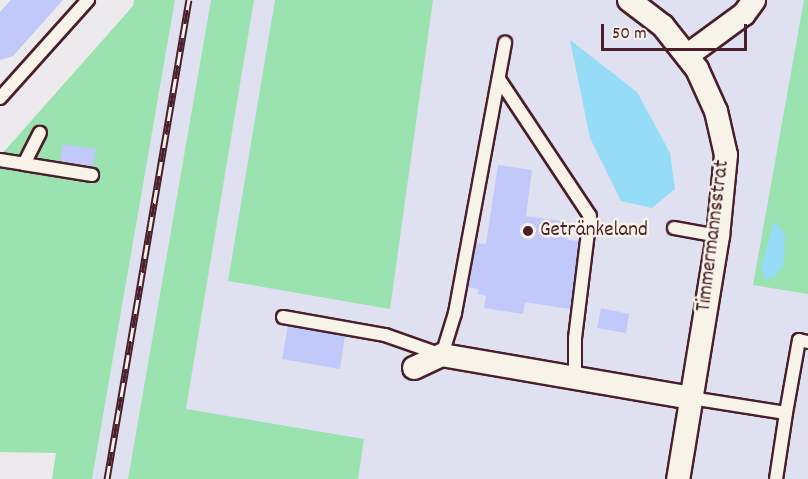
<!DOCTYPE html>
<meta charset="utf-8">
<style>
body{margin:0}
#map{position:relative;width:808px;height:479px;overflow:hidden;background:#eceaec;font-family:Dekko,sans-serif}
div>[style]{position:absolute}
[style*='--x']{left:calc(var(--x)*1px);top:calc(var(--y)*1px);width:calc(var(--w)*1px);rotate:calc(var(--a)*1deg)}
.built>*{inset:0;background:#dfe0f0}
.green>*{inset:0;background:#9ae2b0}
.water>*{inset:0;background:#95ddf7}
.building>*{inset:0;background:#c1c8fa}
.roads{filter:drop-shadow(2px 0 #4a1f2b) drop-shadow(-2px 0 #4a1f2b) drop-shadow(0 2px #4a1f2b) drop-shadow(0 -2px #4a1f2b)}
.lane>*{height:12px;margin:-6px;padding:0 6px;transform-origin:6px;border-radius:6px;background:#f7f3e8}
.street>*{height:22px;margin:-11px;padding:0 11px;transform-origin:11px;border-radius:11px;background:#f7f3e8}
.rail>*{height:7px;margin-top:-3.5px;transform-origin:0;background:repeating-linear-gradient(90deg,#f7f3e8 0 14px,#4a1f2b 0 28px);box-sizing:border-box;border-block:2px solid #4a1f2b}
.dots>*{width:16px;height:16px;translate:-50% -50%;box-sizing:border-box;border:3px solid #f7f3e8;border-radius:50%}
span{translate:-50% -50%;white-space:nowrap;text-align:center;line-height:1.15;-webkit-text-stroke:5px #f7f3e8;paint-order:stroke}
.poi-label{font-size:21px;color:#4a1f2b}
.left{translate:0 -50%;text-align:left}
.street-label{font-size:21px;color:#4a1f2b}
.scale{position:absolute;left:601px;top:24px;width:146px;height:27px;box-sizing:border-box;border:3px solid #4a1f2b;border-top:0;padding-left:8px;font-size:18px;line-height:21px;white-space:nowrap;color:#4a1f2b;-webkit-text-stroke:4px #f7f3e8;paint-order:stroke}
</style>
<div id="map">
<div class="built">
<div style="clip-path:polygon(175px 0,211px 0,128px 479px,92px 479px)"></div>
<div style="clip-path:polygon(254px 0,808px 0,808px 479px,174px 479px)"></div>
</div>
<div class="green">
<div style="clip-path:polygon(134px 0,175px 0,92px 479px,52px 479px,56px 453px,0 452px,0 156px,133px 6px)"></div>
<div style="clip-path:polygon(211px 0,254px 0,186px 409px,364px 439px,358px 479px,128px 479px)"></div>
<div style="clip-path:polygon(275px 0,433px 0,390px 309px,228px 281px)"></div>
<div style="clip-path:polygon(804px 0,808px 0,808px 294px,753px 285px)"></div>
</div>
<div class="water">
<div style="clip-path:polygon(570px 40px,637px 92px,670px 153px,675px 189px,652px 208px,621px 201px,590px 138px)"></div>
<div style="clip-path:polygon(774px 221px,785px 234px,784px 264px,775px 277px,765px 280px,761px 267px)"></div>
</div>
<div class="building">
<div style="clip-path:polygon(11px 0,63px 0,13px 56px,0 60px,0 12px)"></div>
<div style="clip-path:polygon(63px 144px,96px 149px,93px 167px,60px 161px)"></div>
<div style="clip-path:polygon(498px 165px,532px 170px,526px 216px,569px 222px,567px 240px,579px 241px,570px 309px,525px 302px,523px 314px,484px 308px,486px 296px,478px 294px,479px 289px,468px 287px,476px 243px,486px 244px)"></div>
<div style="clip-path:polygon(601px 308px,629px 314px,626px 333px,597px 328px)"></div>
<div style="clip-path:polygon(288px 326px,345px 336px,340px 369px,282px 359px)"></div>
</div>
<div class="roads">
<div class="lane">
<div style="--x:499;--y:79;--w:164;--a:56.4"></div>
<div style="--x:590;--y:216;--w:123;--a:97"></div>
<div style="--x:575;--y:338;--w:40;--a:90"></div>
<div style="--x:0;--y:98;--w:132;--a:-48.1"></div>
<div style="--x:0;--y:160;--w:24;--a:9"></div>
<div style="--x:24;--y:164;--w:35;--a:-63"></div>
<div style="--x:24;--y:164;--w:69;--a:9.2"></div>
<div style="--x:674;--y:228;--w:45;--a:10.3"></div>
<div style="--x:283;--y:317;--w:104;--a:10"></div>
<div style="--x:385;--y:335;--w:60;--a:19.3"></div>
<div style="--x:442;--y:355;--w:44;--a:-72.8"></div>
<div style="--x:455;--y:313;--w:275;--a:-79.5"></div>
<div style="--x:691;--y:398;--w:96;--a:9"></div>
<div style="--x:786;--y:413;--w:67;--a:98.6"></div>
<div style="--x:786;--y:413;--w:74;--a:-79.9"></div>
<div style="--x:799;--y:340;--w:9;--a:13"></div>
</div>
<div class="street">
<div style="--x:629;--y:0;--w:43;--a:37.4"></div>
<div style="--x:663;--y:26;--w:55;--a:51.7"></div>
<div style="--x:697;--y:69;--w:46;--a:65.7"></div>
<div style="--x:716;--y:111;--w:45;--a:77.2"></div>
<div style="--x:726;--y:155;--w:81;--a:95.6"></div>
<div style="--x:718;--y:236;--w:246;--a:99.3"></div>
<div style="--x:688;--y:55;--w:69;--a:-36.2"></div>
<div style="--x:744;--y:14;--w:17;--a:-54"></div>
<div style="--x:414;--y:368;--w:31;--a:-25"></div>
<div style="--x:442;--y:355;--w:253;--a:9.8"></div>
</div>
</div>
<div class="rail">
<div style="--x:107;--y:479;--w:486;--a:-80.3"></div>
</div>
<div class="dots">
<div style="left:528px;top:231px;background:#4a1f2b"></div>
</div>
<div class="poi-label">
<span class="left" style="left:540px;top:231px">Getränkeland</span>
</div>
<div class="street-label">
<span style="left:714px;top:236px;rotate:-83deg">Timmermannsstrat</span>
</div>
<div class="scale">50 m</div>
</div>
